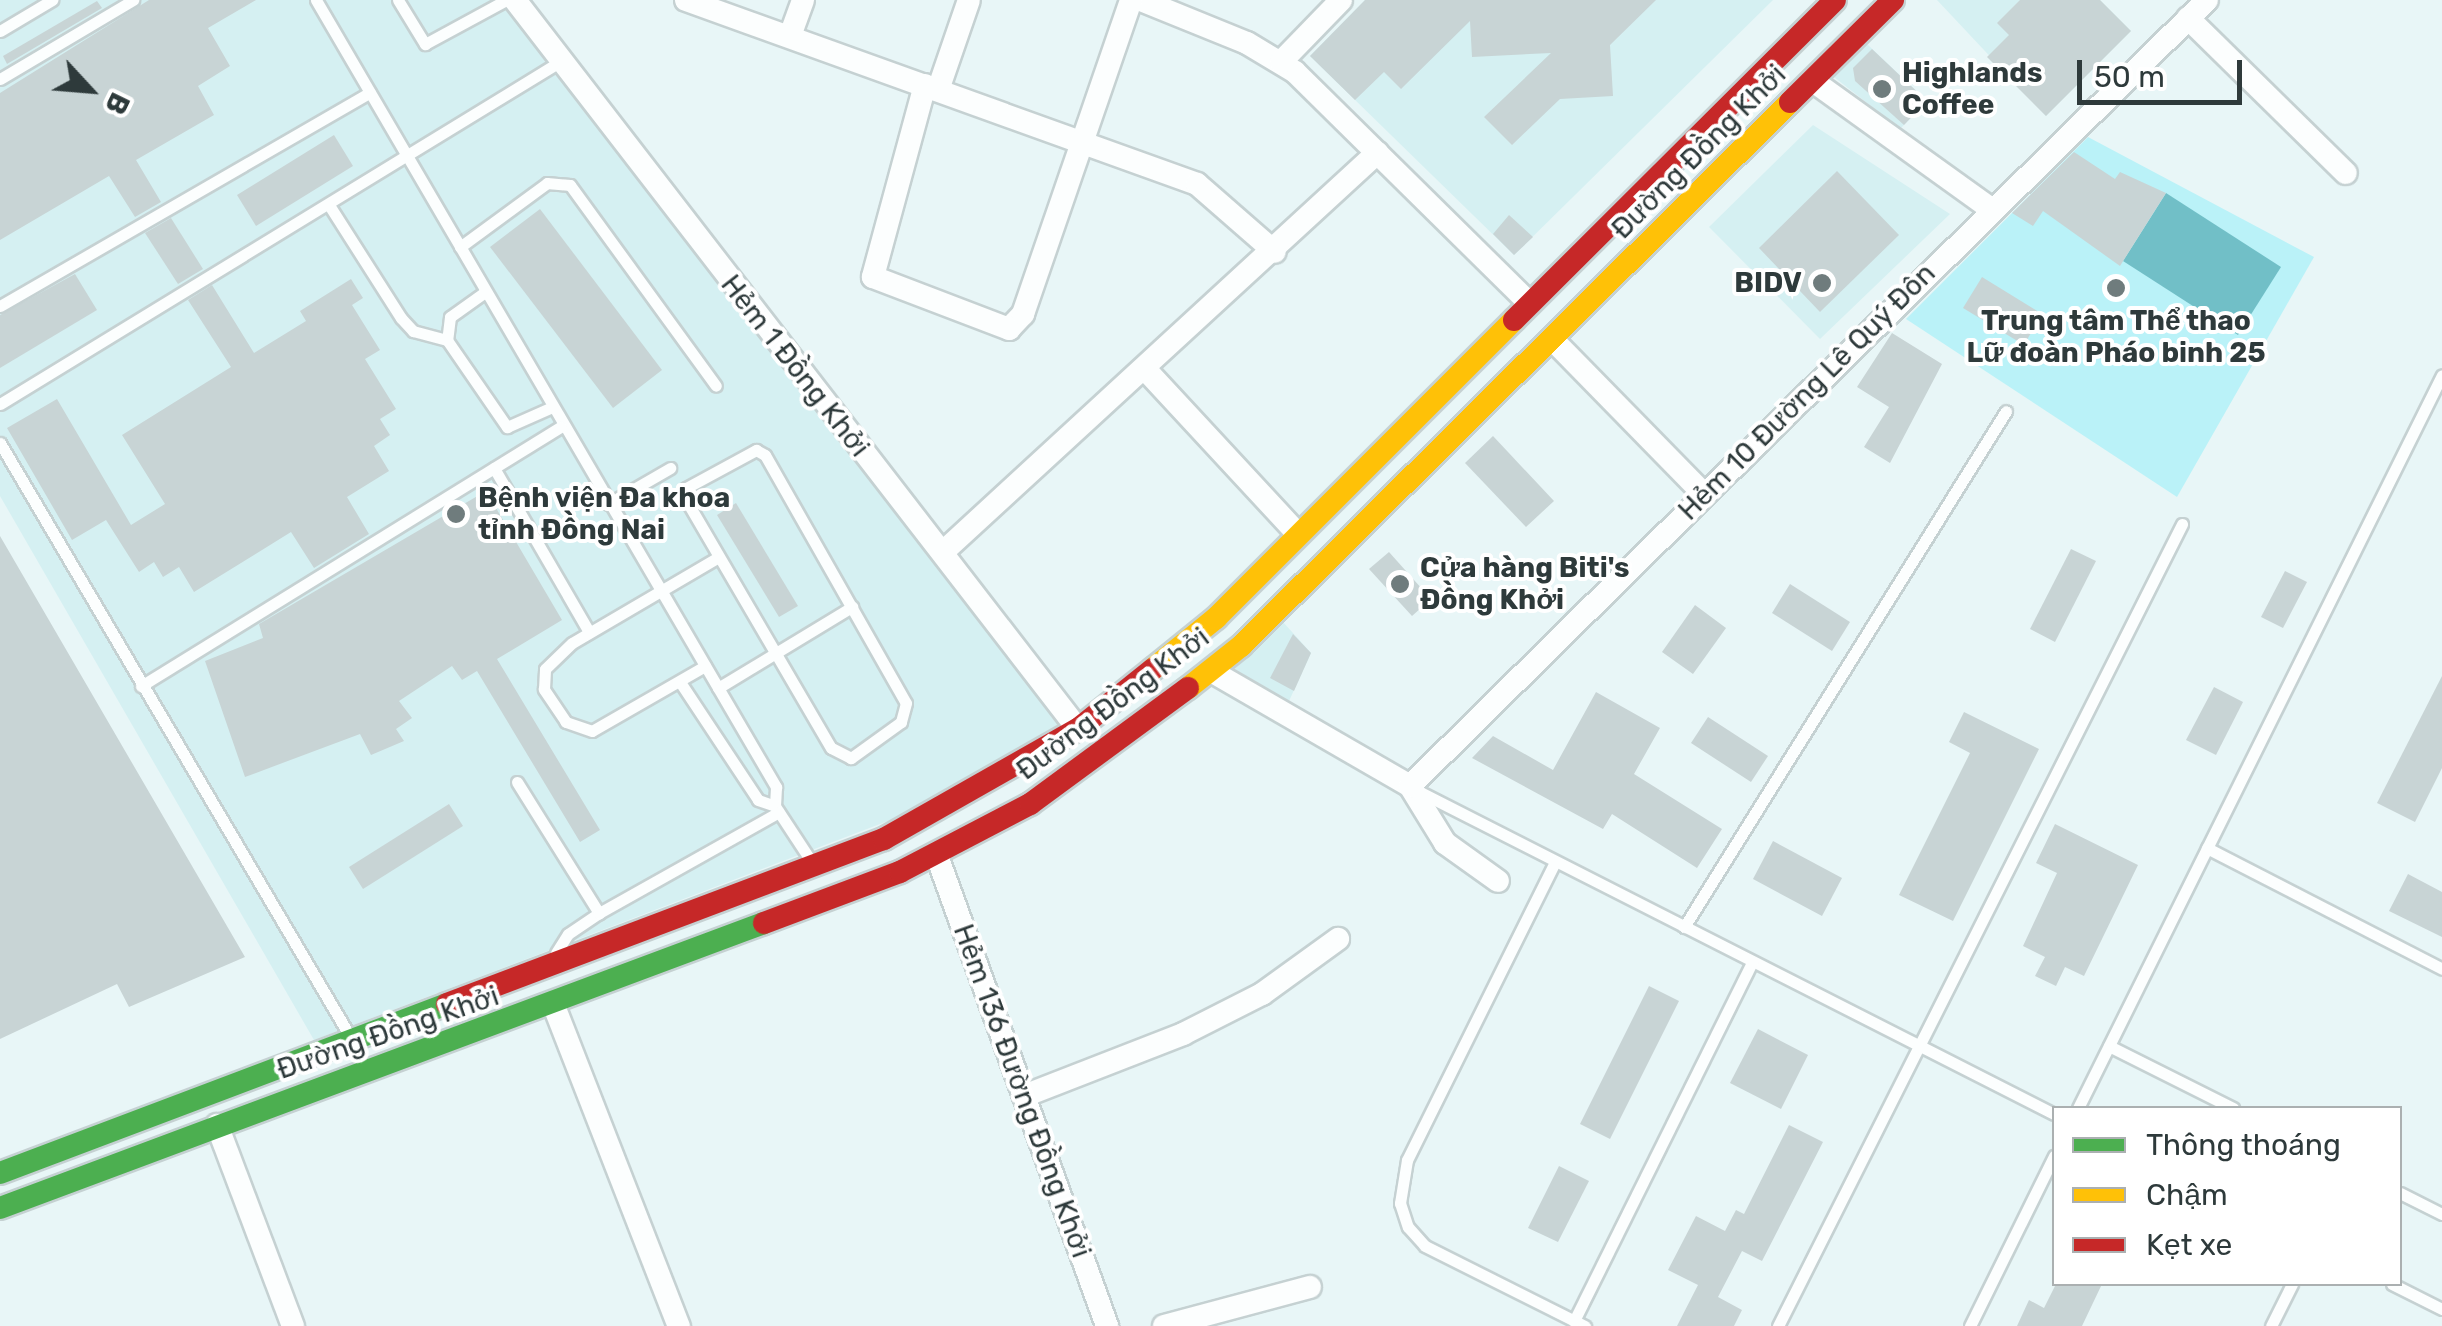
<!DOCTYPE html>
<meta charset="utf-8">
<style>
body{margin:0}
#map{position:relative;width:2442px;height:1326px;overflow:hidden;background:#e8f6f7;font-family:Rubik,sans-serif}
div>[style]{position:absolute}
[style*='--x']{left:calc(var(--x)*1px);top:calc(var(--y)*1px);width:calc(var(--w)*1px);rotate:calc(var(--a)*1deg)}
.built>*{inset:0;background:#d5f0f2}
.green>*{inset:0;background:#baf2f8}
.water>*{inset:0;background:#71bfc7}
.building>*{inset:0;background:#c8d4d5}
.roads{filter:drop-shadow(2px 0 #c5d1d2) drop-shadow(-2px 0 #c5d1d2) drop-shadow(0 2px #c5d1d2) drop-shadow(0 -2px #c5d1d2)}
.lane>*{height:11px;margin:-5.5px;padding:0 5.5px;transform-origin:5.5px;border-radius:5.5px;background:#fcfefe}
.street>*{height:22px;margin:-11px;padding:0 11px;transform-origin:11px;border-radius:11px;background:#fcfefe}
.fast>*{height:22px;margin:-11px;padding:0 11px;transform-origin:11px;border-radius:11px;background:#4caf50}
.slow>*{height:22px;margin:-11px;padding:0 11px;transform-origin:11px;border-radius:11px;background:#ffc107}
.jam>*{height:22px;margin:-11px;padding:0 11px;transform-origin:11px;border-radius:11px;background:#c62828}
.dots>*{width:28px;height:28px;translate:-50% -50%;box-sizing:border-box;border:5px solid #fff;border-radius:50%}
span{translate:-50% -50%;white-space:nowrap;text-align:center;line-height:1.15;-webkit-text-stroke:8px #fff;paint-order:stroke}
.poi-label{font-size:28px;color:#2e3a3b;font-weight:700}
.left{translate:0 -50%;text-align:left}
.right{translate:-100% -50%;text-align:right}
.street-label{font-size:28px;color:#2e3a3b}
.legend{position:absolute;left:2052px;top:1106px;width:350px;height:180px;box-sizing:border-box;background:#fff;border:2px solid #abb0b1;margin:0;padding:12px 18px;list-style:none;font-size:30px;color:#2e3a3b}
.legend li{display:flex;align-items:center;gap:20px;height:50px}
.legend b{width:50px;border:2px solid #abb0b1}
.north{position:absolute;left:40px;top:40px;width:100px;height:100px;-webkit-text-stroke:8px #fff;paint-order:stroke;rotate:116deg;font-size:28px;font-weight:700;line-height:40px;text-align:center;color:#2e3a3b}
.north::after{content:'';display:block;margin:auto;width:35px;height:45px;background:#2e3a3b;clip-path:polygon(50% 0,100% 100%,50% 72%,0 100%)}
.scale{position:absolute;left:2077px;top:60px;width:165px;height:45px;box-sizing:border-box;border:5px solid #2e3a3b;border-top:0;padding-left:12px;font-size:30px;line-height:35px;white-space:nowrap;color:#2e3a3b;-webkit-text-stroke:8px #fff;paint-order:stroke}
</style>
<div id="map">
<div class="built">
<div style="clip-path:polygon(0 0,506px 0,1062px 722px,922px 808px,314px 1040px,0 496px)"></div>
<div style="clip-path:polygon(1365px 0,1773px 0,1514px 255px,1310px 56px)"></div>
<div style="clip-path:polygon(1937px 0,2100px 0,2131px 31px,2046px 116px)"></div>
<div style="clip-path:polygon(1867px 44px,1927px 101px,1900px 129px,1834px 77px)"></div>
<div style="clip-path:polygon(1813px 125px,1950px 214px,1820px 339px,1709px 227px)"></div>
<div style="clip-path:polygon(1283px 622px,1311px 653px,1289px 701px,1232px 670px)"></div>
</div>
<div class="green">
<div style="clip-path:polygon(2088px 137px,2314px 257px,2177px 497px,1906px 319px)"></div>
</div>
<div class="water">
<div style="clip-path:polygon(2166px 193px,2281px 267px,2238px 335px,2123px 261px)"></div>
</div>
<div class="building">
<div style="clip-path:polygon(149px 0,256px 0,208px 28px,230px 66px,198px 86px,214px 115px,136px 160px,161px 202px,135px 217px,109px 176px,0 240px,0 93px)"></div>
<div style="clip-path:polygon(1365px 0,1656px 0,1610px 45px,1613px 96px,1560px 99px,1512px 145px,1484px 117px,1551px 53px,1472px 57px,1470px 21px,1401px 89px,1384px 72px,1355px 100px,1310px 56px)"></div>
<div style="clip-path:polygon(2020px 0,2100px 0,2131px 31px,2046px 116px,1987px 57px,2009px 35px,1997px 23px)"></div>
<div style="clip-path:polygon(97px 1px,102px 8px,7px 64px,3px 56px)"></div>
<div style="clip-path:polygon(1872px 49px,1927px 101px,1904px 125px,1855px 81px,1853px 68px)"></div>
<div style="clip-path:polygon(334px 135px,353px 166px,256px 226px,237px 195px)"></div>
<div style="clip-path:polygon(2074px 152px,2115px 179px,2120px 172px,2166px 193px,2120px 266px,2043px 211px,2033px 226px,2012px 213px)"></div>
<div style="clip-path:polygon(1837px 171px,1899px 235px,1820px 312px,1759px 248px)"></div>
<div style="clip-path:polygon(540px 209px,662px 370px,613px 408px,490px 247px)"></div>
<div style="clip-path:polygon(1509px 215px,1533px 237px,1514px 255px,1493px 234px)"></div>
<div style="clip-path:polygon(171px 218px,203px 269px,178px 284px,145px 233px)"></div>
<div style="clip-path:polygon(75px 274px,97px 310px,0 368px,0 315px)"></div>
<div style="clip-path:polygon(1982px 277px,2042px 314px,2024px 345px,1963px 308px)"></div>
<div style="clip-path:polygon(351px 279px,363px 298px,352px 305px,380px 350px,365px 359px,396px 409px,380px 419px,390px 435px,374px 446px,389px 471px,347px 497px,369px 534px,314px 568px,291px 532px,194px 592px,179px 567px,163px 577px,154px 562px,139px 572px,106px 520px,72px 540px,7px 428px,57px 399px,131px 525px,165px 504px,122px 435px,231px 367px,188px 300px,212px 285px,254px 353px,306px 321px,300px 311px)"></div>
<div style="clip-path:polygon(1892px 333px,1942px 364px,1890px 463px,1864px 447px,1889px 407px,1857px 387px)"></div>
<div style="clip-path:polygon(1493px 436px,1554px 501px,1526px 527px,1465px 463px)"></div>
<div style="clip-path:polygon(486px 491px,562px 620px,497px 659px,600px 830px,580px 842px,477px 671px,462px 680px,452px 666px,399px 701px,412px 718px,396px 729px,404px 741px,371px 755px,360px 734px,245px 777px,205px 661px,263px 638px,259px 624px)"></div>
<div style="clip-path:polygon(736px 503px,798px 606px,779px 617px,717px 515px)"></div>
<div style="clip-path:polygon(0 536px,245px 957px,129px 1007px,117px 984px,0 1039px)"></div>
<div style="clip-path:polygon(2071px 549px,2096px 561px,2055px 642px,2030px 629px)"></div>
<div style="clip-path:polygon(1389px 552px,1431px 599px,1412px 616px,1369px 569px)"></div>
<div style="clip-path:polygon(2285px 571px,2307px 582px,2283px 628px,2261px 617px)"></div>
<div style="clip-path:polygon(1790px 584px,1850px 622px,1832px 651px,1772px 613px)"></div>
<div style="clip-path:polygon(1695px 605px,1726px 628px,1693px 674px,1662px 652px)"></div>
<div style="clip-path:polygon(1293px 634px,1311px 653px,1294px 691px,1270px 678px)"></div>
<div style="clip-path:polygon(2442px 676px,2442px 768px,2415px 822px,2377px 803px)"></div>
<div style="clip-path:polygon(2214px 687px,2243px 702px,2216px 755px,2186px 740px)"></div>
<div style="clip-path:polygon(1596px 692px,1660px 728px,1634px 774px,1722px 829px,1697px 868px,1612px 814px,1603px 829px,1472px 758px,1493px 736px,1553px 770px)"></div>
<div style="clip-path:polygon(1964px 712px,2039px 749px,1953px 921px,1899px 895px,1970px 753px,1949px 742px)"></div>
<div style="clip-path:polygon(1708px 717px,1768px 756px,1751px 782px,1691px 743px)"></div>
<div style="clip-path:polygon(449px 804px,463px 826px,363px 889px,349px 867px)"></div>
<div style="clip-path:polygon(2055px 824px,2138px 865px,2084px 976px,2065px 967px,2056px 986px,2035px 976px,2045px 957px,2023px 946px,2057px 873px,2036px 863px)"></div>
<div style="clip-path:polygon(1773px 841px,1842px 878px,1822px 916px,1753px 879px)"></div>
<div style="clip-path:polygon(2408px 874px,2442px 892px,2442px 937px,2389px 911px)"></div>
<div style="clip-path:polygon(1649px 986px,1679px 1001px,1610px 1139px,1580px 1124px)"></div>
<div style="clip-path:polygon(1758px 1029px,1808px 1055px,1781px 1109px,1730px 1083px)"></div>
<div style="clip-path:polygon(1789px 1125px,1823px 1142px,1762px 1261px,1742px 1251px,1718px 1297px,1742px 1310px,1734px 1326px,1677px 1326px,1698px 1285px,1668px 1270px,1696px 1216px,1725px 1231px,1736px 1210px,1744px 1214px)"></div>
<div style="clip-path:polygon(1559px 1166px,1589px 1181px,1558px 1242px,1528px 1228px)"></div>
<div style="clip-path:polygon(2056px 1284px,2102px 1284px,2082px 1326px,2017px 1326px,2029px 1300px,2044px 1308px)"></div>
</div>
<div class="roads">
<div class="lane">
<div style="--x:316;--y:0;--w:912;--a:59.69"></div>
<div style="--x:776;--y:787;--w:19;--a:93"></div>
<div style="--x:775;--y:806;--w:69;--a:56.8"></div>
<div style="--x:398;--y:0;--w:52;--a:58.5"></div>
<div style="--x:425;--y:44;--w:92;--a:-28.5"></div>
<div style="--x:0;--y:31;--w:61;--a:-30.8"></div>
<div style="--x:0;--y:79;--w:155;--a:-30.7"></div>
<div style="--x:329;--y:205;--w:134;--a:57.5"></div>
<div style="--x:401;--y:318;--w:18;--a:47"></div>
<div style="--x:413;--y:331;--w:35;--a:15"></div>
<div style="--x:460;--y:247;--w:108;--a:-36.3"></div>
<div style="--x:547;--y:183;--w:23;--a:5"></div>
<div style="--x:570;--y:185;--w:248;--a:54"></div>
<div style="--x:485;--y:292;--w:43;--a:144.5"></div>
<div style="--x:450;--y:317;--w:23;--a:97"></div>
<div style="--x:447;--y:340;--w:106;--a:55.4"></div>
<div style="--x:507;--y:427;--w:47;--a:-23.8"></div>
<div style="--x:0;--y:306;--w:427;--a:-30"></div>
<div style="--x:0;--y:404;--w:658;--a:-31.44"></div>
<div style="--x:0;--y:443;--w:691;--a:59.46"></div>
<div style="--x:756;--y:450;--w:10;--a:29"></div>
<div style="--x:765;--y:455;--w:285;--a:60.4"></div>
<div style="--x:906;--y:703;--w:20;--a:105"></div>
<div style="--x:901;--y:722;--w:62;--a:144.2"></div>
<div style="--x:851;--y:758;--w:22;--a:-153"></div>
<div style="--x:831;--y:748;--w:287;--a:-120.3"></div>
<div style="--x:686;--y:500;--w:12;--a:-90"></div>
<div style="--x:686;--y:488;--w:80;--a:-28.5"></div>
<div style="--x:494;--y:468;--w:190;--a:59.9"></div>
<div style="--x:608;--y:504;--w:72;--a:-30.1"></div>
<div style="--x:705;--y:666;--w:130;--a:150.1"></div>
<div style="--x:592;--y:731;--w:28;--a:-161"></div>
<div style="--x:566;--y:722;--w:40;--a:-124"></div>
<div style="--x:544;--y:689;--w:20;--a:-87"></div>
<div style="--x:545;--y:669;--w:37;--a:-44"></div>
<div style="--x:572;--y:643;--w:168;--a:-30.4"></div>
<div style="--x:680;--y:682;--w:141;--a:56.5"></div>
<div style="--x:758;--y:800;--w:18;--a:19"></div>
<div style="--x:141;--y:686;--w:493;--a:-31.7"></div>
<div style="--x:718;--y:688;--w:157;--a:-31.2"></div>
<div style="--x:517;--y:782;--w:155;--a:58"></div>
<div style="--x:1418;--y:791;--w:713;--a:26.92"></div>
<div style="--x:2207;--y:848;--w:264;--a:27.2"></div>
<div style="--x:1555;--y:862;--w:333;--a:116.4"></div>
<div style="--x:1407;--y:1160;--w:44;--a:99.2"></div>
<div style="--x:1400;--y:1203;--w:25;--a:72"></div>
<div style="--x:1408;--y:1227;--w:25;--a:48"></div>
<div style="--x:1425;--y:1246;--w:179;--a:26.6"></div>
<div style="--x:1684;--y:927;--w:608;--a:-58.03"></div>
<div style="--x:556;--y:953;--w:22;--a:-58"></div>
<div style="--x:568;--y:934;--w:37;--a:-34"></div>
<div style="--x:599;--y:913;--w:206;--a:-29.3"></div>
<div style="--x:2109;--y:1046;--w:139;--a:26.6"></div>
<div style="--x:2078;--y:1108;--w:818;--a:-63.59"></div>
<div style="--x:2400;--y:1193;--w:47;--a:26.6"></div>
<div style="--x:2392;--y:1284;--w:56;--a:26.6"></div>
<div style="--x:1574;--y:1321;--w:401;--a:-63.6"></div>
<div style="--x:1778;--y:1326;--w:898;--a:-63.26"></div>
<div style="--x:1970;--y:1326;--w:190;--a:-63.7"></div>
<div style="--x:2271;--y:1326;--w:47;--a:-63.4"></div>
</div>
<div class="street">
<div style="--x:515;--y:0;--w:921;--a:52.32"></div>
<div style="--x:686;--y:0;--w:543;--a:19.8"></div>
<div style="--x:1197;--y:184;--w:103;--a:41.1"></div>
<div style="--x:1141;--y:0;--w:114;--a:22.1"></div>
<div style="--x:1247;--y:43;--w:56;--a:31.1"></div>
<div style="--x:1295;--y:72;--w:329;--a:44.6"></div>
<div style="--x:2188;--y:18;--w:221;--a:44.5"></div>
<div style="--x:790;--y:36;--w:38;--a:-70"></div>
<div style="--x:1281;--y:62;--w:86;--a:-45.9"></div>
<div style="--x:1813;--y:81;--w:219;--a:35.7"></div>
<div style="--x:925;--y:85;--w:199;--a:105.2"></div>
<div style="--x:873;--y:277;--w:146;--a:20.9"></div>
<div style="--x:1009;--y:329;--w:21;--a:-47"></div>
<div style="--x:1023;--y:314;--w:332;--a:-71"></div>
<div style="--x:938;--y:90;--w:95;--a:-71"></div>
<div style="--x:1553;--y:340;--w:216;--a:45.6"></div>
<div style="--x:1145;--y:369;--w:225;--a:47.2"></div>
<div style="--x:943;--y:552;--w:590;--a:-42.59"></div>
<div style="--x:1211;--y:671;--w:230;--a:30"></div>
<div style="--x:1410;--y:786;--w:67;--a:58.4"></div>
<div style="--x:1445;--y:843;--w:65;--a:35.6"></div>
<div style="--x:1410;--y:786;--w:1119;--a:-44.6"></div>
<div style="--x:937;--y:856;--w:500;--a:70.1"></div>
<div style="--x:554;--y:1006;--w:344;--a:68.7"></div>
<div style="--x:1024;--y:1096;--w:171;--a:-21.3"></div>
<div style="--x:1183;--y:1034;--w:89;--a:-26.9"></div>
<div style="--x:1262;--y:994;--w:94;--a:-35.9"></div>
<div style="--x:217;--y:1125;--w:215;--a:69.3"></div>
<div style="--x:1164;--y:1326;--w:151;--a:-15"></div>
</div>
<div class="fast">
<div style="--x:0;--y:1173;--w:478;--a:-20.7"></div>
<div style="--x:0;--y:1208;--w:815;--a:-20.46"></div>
</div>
<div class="slow">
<div style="--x:1153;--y:669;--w:81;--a:-39"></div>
<div style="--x:1216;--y:618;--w:421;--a:-45"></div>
<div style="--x:1188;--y:688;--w:68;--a:-38.4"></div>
<div style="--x:1241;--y:646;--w:773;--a:-44.74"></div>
</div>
<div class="jam">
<div style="--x:1790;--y:102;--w:145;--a:-44.7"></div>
<div style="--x:1514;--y:320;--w:453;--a:-44.9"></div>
<div style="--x:764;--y:923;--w:145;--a:-20.6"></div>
<div style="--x:900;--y:872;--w:147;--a:-27.6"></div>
<div style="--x:1030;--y:804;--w:196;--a:-36.3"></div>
<div style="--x:447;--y:1004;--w:467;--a:-20.7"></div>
<div style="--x:884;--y:839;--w:223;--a:-29.6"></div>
<div style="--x:1078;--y:729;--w:96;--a:-38.7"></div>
</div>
</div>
<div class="dots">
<div style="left:1882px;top:89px;background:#6f7c7d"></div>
<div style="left:1822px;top:283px;background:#6f7c7d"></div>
<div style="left:2116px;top:288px;background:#6f7c7d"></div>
<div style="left:456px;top:514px;background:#6f7c7d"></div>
<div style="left:1400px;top:584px;background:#6f7c7d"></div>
</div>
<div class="poi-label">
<span class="left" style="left:1902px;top:89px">Highlands<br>Coffee</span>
<span class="right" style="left:1802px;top:283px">BIDV</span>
<span style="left:2116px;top:337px">Trung tâm Thể thao<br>Lữ đoàn Pháo binh 25</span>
<span class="left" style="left:478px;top:514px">Bệnh viện Đa khoa<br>tỉnh Đồng Nai</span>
<span class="left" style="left:1420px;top:584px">Cửa hàng Biti's<br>Đồng Khởi</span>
</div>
<div class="street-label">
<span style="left:1699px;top:152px;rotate:-45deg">Đường Đồng Khởi</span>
<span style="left:795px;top:366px;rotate:52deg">Hẻm 1 Đồng Khởi</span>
<span style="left:1807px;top:392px;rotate:-45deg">Hẻm 10 Đường Lê Quý Đôn</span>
<span style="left:1113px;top:704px;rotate:-37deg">Đường Đồng Khởi</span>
<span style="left:388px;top:1033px;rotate:-19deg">Đường Đồng Khởi</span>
<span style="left:1022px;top:1091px;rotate:70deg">Hẻm 136 Đường Đồng Khởi</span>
</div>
<ul class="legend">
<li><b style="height:12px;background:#4caf50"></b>Thông thoáng</li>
<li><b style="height:12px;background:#ffc107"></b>Chậm</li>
<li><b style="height:12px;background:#c62828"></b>Kẹt xe</li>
</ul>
<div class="north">B</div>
<div class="scale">50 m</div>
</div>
